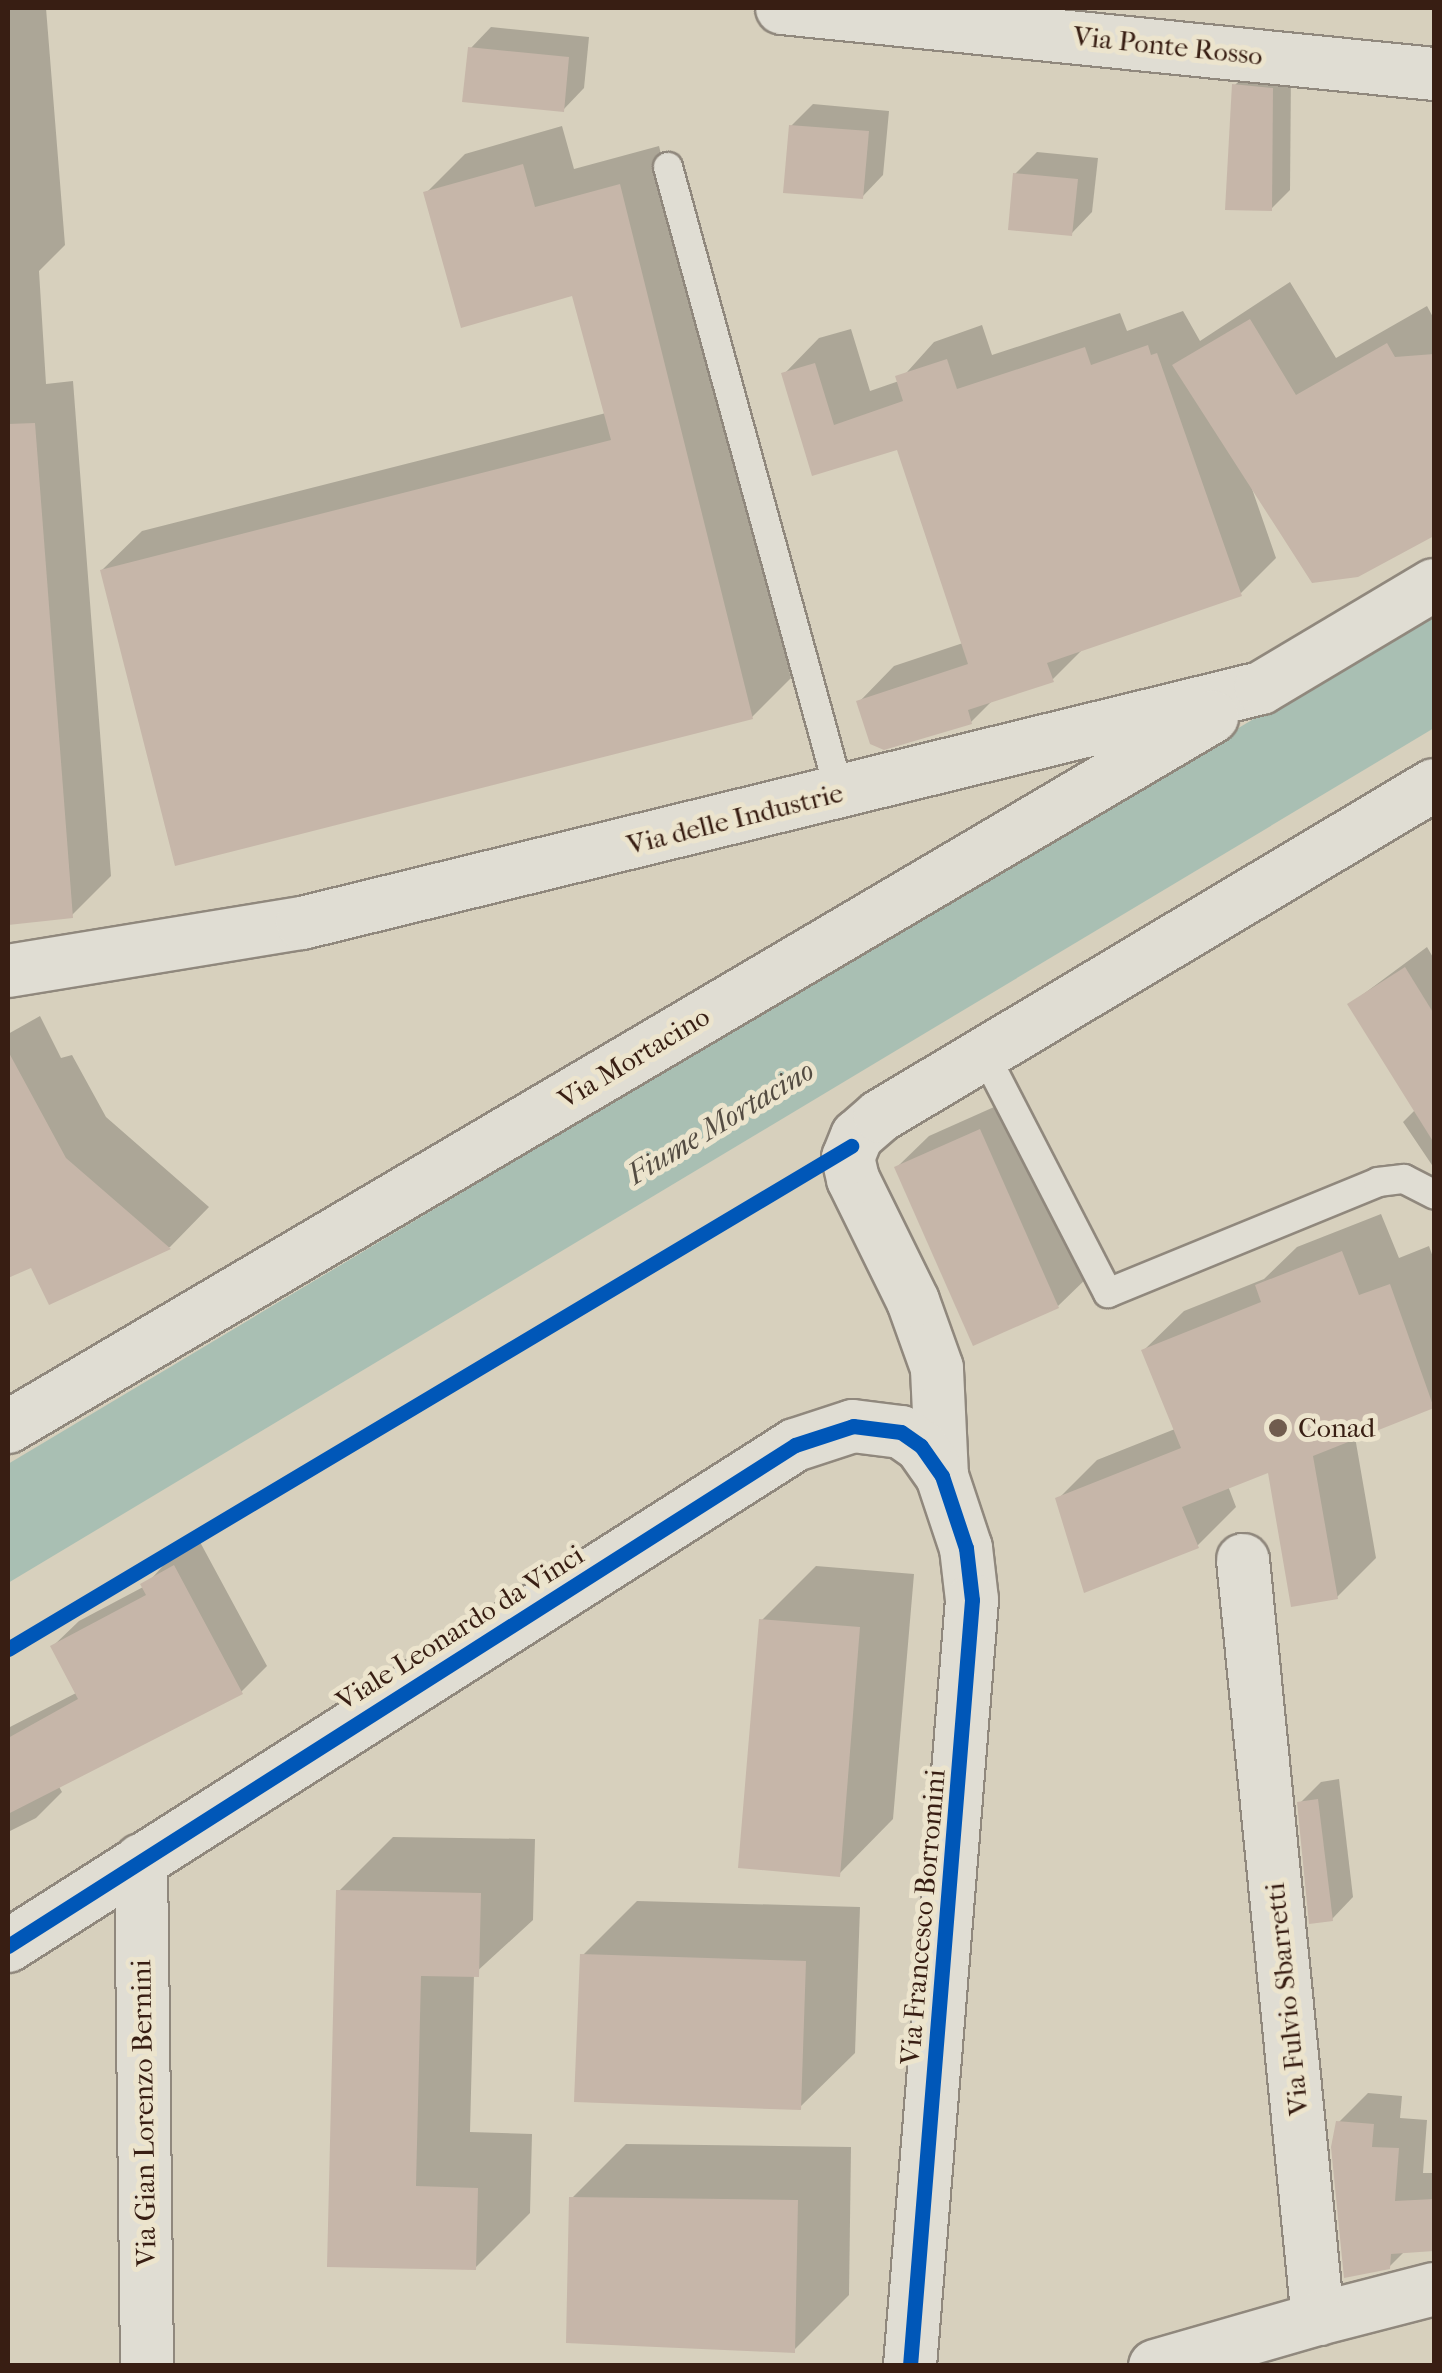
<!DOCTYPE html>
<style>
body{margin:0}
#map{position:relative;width:1442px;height:2373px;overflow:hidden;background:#d7d0bd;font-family:"IM FELL French Canon",serif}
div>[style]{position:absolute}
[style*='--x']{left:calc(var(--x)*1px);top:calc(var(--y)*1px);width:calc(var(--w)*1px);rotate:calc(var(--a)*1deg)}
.water>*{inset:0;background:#a9bfb3}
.shadow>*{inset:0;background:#0003}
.building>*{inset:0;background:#c6b6a9}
.roads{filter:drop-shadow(2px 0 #90887d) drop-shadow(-2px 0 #90887d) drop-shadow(0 2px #90887d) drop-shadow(0 -2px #90887d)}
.lane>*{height:28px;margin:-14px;padding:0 14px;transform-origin:14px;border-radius:14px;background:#e0ddd3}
.street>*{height:52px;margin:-26px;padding:0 26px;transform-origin:26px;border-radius:26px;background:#e0ddd3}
.cycleway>*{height:15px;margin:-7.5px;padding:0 7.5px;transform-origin:7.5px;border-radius:7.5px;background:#0057b8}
.dots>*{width:28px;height:28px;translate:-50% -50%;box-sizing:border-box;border:5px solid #ece4cd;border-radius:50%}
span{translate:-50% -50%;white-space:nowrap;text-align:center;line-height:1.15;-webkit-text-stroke:10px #ece4cd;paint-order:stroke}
.street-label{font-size:28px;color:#381e13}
.poi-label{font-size:28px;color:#381e13}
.left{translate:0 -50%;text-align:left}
.water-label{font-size:30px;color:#544c42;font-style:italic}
.frame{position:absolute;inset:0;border:10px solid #381e13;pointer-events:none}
</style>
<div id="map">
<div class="water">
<div style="clip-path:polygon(1434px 611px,1434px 728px,8px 1583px,8px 1464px)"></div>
</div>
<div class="shadow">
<div style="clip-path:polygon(8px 8px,46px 8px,65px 245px,39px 271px,46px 384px,73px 381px,111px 876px,72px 915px,8px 922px)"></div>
<div style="clip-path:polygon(491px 27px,589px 37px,584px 88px,563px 110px,470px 49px)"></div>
<div style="clip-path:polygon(1254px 66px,1291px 70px,1290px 190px,1271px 209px,1235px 85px)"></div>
<div style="clip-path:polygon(813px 104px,889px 111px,883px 175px,862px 197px,791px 126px)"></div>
<div style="clip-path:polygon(562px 126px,574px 169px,659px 146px,791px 678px,752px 717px,102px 570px,142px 531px,606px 413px,573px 293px,426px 193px,465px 154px)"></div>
<div style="clip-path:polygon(1037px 152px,1098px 158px,1092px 212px,1071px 234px,1015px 174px)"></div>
<div style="clip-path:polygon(1290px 282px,1336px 358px,1427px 306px,1434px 319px,1434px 533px,1357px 575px,1251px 486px,1276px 558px,1240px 594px,1084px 648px,1052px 680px,995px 698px,971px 722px,859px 702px,894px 666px,963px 643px,898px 447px,814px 473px,784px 374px,819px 338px,851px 329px,870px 391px,899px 381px,934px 342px,982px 325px,992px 355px,1120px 313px,1127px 331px,1183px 311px,1200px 341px)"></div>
<div style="clip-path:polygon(1427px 947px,1434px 959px,1434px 1168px,1403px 1122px,1416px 1109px,1350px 1004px)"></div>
<div style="clip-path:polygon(40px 1016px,61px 1058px,72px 1055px,106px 1117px,209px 1207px,170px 1247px,50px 1302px,32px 1265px,8px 1275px,8px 1034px)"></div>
<div style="clip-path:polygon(1012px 1099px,1090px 1275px,1058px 1306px,897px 1167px,929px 1136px)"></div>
<div style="clip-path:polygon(1381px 1214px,1399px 1258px,1429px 1246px,1434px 1260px,1434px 1405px,1355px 1437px,1376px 1558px,1337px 1597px,1270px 1470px,1228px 1486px,1236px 1507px,1197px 1546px,1058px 1499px,1097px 1460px,1175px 1429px,1144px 1350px,1184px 1311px,1264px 1279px,1297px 1247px)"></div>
<div style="clip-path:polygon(200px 1542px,267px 1666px,241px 1692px,58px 1785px,62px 1792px,36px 1818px,8px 1832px,8px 1728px,78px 1692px,53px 1646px,79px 1621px,145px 1586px,169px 1559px)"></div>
<div style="clip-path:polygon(816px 1566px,914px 1574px,893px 1819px,839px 1874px,762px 1620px)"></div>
<div style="clip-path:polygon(1339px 1779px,1353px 1897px,1332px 1919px,1300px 1803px,1321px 1782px)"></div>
<div style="clip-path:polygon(393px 1837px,535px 1839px,533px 1920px,474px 1974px,470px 2132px,532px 2134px,530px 2213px,475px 2268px,330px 2265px,338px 1892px)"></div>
<div style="clip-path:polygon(637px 1901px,860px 1907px,855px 2053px,800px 2107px,582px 1956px)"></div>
<div style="clip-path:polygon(1368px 2093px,1402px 2096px,1400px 2118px,1427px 2120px,1423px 2173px,1434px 2173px,1434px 2249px,1405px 2251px,1389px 2267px,1338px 2123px)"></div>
<div style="clip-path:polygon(626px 2144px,851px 2147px,849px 2295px,794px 2350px,572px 2198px)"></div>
</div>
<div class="building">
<div style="clip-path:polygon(468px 47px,569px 57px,564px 112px,462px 102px)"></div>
<div style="clip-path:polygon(1232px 84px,1273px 88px,1272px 211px,1225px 210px)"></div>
<div style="clip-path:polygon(789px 125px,869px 131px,863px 199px,783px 193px)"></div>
<div style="clip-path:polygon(523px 164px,535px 207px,620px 184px,753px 719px,175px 866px,100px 570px,611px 440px,572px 296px,461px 328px,423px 192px)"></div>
<div style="clip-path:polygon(1013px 173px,1078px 179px,1072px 236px,1008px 230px)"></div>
<div style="clip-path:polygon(1250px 319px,1296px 395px,1387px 343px,1395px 357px,1434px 354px,1434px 536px,1358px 577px,1312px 583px,1172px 365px)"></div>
<div style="clip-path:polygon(1148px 345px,1151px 355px,1157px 353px,1242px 596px,1047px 663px,1054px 682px,968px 710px,972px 724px,884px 750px,870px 744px,856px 701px,968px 664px,897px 450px,812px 476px,781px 373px,815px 363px,834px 425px,903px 401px,895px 376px,947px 359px,957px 389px,1085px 347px,1091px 365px)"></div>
<div style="clip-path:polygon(35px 423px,73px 918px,8px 925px,8px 424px)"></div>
<div style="clip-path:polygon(1405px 967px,1434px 1014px,1434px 1143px,1347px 1004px)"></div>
<div style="clip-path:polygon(8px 1051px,66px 1158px,171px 1249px,49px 1305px,31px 1268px,8px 1278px)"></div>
<div style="clip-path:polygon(980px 1129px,1059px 1308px,973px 1346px,894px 1167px)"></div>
<div style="clip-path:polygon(1342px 1251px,1359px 1295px,1390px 1284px,1434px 1408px,1313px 1456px,1338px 1599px,1291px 1607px,1268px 1473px,1182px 1507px,1199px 1548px,1084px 1593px,1055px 1498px,1181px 1448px,1141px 1350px,1261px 1302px,1255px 1285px)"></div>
<div style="clip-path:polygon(174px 1565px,243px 1694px,8px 1814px,8px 1738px,78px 1699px,50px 1646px,146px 1595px,140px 1584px)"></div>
<div style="clip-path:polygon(759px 1619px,860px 1627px,840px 1877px,738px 1868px)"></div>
<div style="clip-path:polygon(1318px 1799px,1333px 1921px,1309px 1924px,1297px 1802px)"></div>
<div style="clip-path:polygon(336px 1890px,481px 1893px,479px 1977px,421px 1976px,416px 2186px,478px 2188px,476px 2270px,327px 2267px)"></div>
<div style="clip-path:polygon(580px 1954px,806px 1961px,801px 2110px,574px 2102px)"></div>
<div style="clip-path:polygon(1336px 2121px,1374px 2124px,1372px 2147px,1399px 2148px,1395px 2201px,1434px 2199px,1434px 2251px,1391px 2254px,1390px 2269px,1344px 2278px,1331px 2147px)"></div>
<div style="clip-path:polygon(569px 2197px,798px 2200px,795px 2353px,566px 2343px)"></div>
</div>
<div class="roads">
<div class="lane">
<div style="--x:668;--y:167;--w:650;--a:74.66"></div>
<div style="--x:985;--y:1055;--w:268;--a:62.7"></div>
<div style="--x:1108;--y:1293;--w:292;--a:-22.3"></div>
<div style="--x:1378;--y:1182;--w:26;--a:-7"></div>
<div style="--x:1404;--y:1179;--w:34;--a:27"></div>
</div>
<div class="street">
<div style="--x:782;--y:8;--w:655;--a:5.78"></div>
<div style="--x:8;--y:971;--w:298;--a:-9.3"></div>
<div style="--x:302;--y:923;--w:987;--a:-13.77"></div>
<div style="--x:1261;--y:688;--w:201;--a:-30.8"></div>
<div style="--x:8;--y:1427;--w:1398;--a:-30.53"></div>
<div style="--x:942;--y:1476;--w:108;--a:-92.7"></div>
<div style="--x:937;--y:1368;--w:71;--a:-109.7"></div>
<div style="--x:913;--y:1301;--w:136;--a:-116.2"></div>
<div style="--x:853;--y:1179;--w:22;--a:-103"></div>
<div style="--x:848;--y:1158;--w:24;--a:-68"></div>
<div style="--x:857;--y:1136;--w:30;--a:-41"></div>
<div style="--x:880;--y:1116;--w:645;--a:-30.86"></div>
<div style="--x:1243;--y:1560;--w:763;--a:84.36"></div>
<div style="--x:1318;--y:2319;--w:120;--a:-14.5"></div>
<div style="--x:141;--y:1860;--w:506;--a:89.32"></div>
<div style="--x:8;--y:1946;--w:933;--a:-32.48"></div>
<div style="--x:795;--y:1445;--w:61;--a:-18.1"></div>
<div style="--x:853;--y:1426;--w:48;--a:7.1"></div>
<div style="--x:901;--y:1432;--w:24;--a:35"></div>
<div style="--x:921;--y:1446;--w:37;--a:55"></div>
<div style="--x:942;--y:1476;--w:76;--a:71.6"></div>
<div style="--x:966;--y:1548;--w:52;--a:83.4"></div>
<div style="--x:972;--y:1600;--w:769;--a:94.63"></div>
<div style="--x:1155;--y:2366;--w:170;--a:-16.1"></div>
</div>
</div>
<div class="cycleway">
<div style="--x:8;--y:1649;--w:982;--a:-30.82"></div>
<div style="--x:8;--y:1946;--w:933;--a:-32.48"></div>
<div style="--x:795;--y:1445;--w:61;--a:-18.1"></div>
<div style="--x:853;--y:1426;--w:48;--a:7.1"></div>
<div style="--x:901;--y:1432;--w:24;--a:35"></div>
<div style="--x:921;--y:1446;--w:37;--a:55"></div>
<div style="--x:942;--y:1476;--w:76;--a:71.6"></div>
<div style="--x:966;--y:1548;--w:52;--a:83.4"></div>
<div style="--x:972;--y:1600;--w:769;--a:94.63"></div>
</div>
<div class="dots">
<div style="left:1278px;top:1428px;background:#705c4e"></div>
</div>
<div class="street-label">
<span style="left:1168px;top:46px;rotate:6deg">Via Ponte Rosso</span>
<span style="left:735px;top:819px;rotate:-14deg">Via delle Industrie</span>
<span style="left:634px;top:1058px;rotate:-31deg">Via Mortacino</span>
<span style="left:460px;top:1628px;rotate:-32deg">Viale Leonardo da Vinci</span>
<span style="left:923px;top:1917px;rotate:-85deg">Via Francesco Borromini</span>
<span style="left:1287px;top:1999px;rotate:-96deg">Via Fulvio Sbarretti</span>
<span style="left:144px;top:2113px;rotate:-91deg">Via Gian Lorenzo Bernini</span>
</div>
<div class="poi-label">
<span class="left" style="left:1298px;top:1428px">Conad</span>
</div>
<div class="water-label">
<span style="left:721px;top:1123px;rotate:-31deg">Fiume Mortacino</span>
</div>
<div class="frame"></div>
</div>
